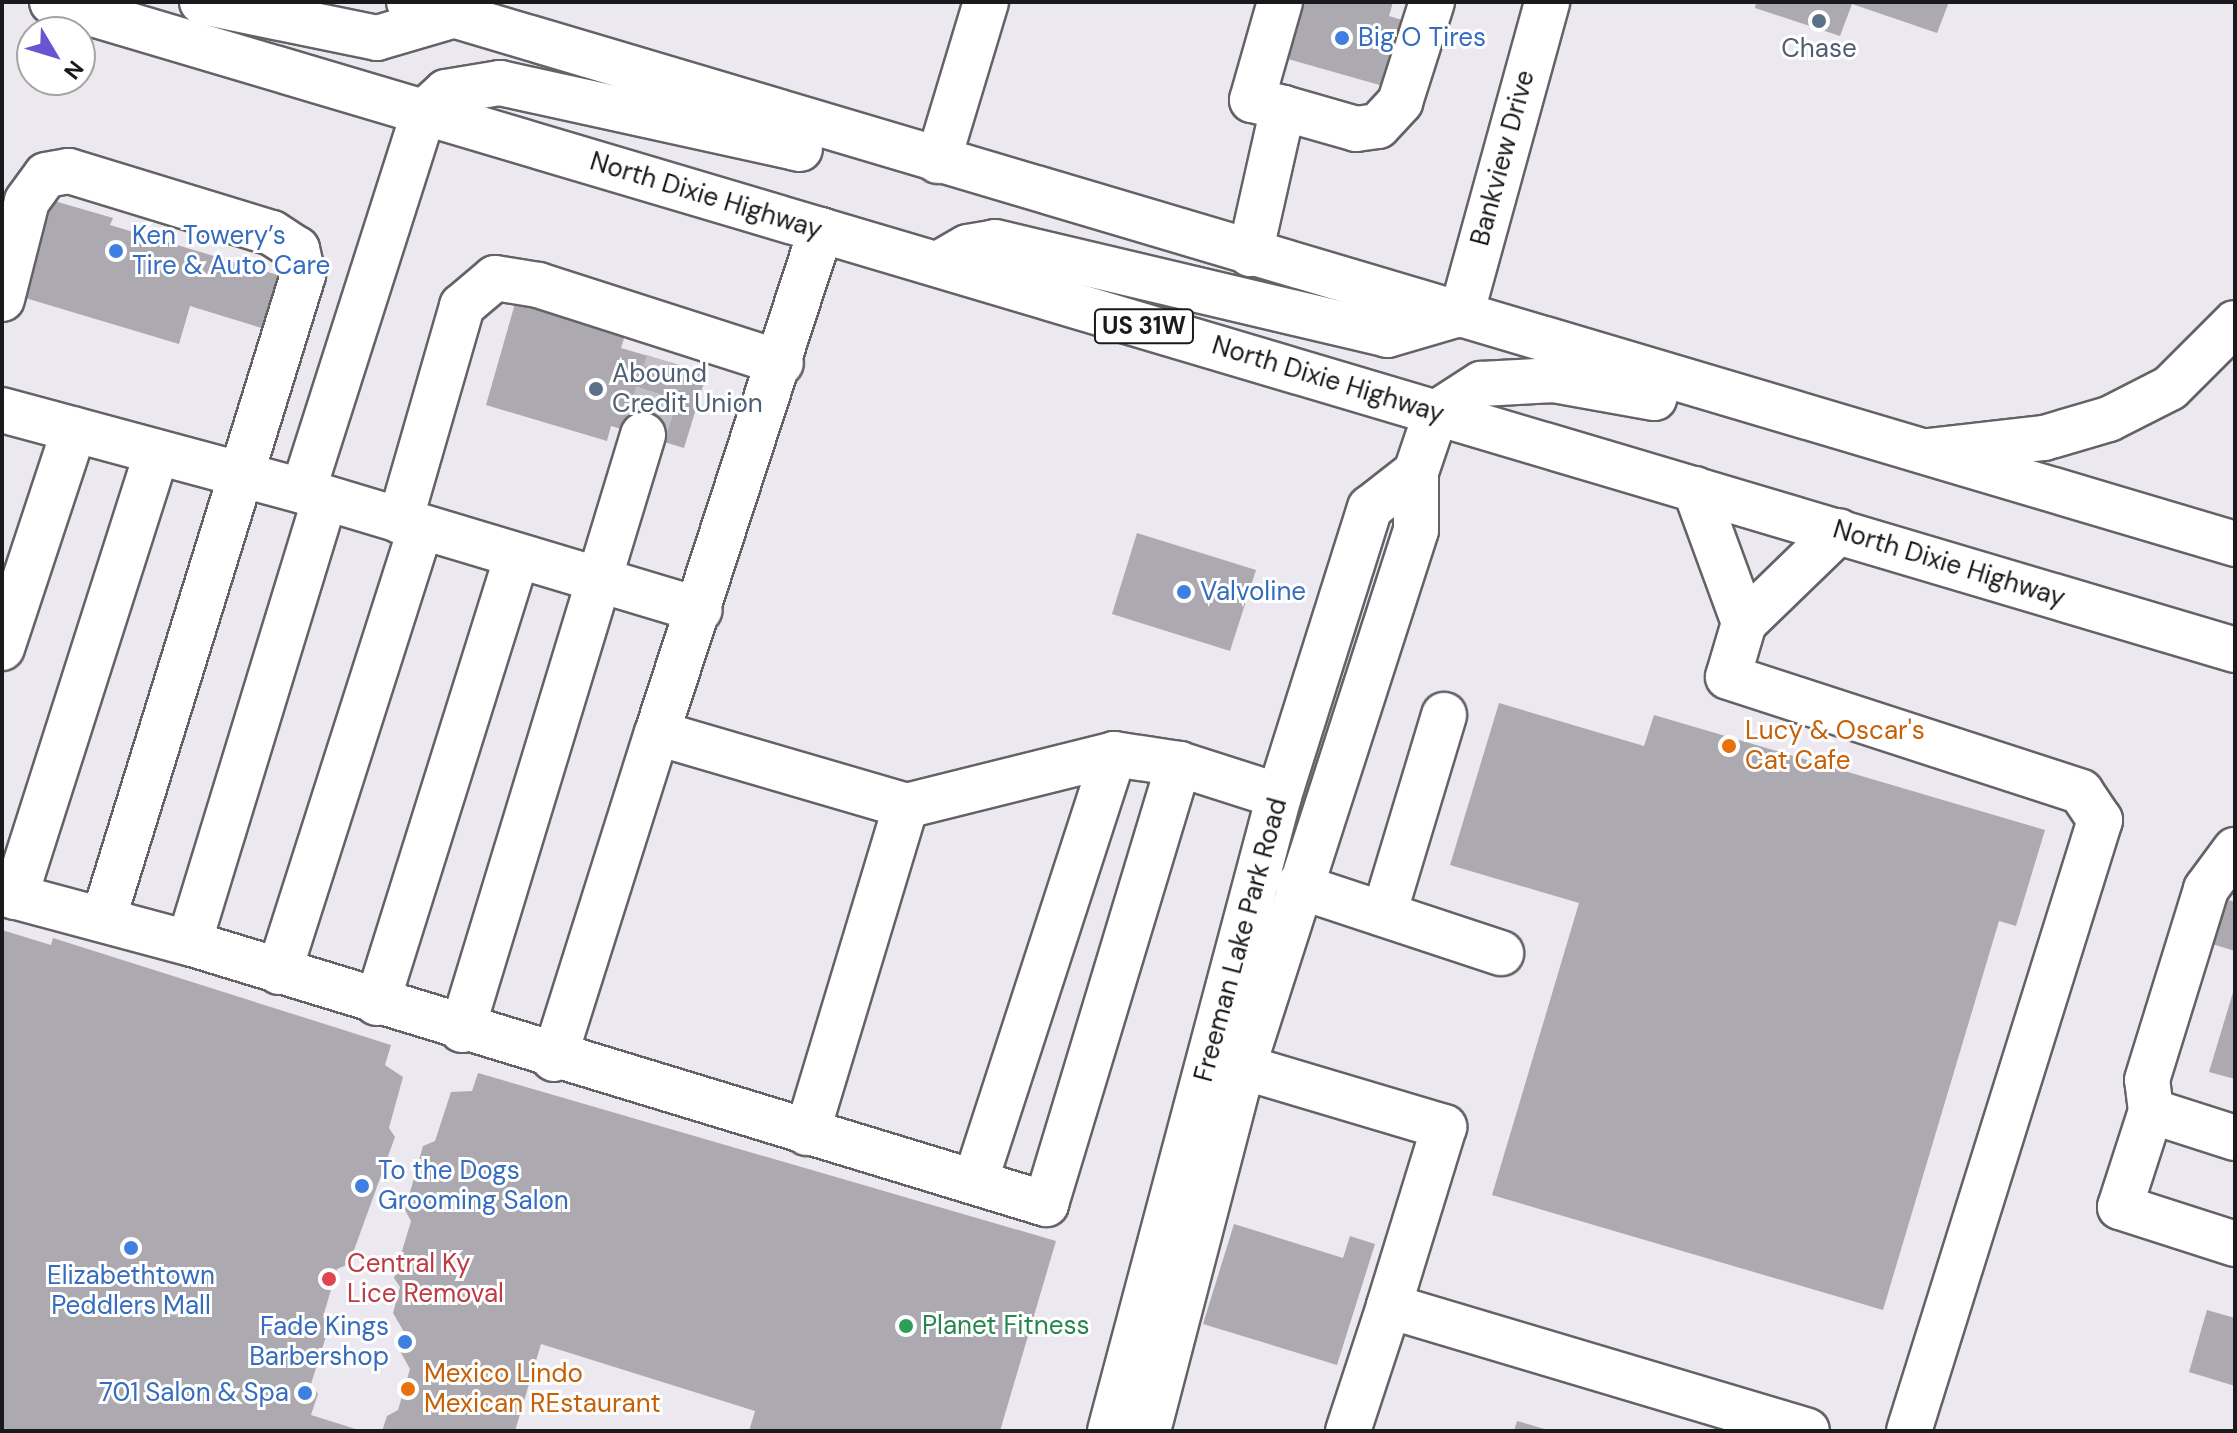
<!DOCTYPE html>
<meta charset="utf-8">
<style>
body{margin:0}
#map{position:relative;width:2237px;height:1433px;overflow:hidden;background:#ebe9ef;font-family:"DM Sans",sans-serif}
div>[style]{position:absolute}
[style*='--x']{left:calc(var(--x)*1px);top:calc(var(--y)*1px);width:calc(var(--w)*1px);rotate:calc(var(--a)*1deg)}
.building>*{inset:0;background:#acaab0}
.minor-tunnel>*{height:44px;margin-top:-22px;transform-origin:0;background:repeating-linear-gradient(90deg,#c1bfc5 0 44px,transparent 0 66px)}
.roads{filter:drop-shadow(2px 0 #646267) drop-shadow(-2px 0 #646267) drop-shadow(0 2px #646267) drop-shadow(0 -2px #646267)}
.minor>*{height:44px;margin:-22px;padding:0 22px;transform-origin:22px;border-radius:22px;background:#fff}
.major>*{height:44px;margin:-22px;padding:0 22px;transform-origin:22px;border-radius:22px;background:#fff}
.highway>*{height:44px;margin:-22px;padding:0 22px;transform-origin:22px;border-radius:22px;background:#fff}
.dots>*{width:22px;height:22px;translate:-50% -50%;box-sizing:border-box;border:4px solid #fff;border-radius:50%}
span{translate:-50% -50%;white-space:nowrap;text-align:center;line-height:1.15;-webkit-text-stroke:6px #fff;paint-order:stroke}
.shield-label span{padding:2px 6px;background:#fff;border:2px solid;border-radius:6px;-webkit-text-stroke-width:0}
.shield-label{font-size:24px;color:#1a191b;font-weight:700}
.shop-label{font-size:26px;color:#366cbe}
.left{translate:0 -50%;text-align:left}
.right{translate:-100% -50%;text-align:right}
.service-label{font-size:26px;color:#4e5e75}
.street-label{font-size:26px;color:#1a191b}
.food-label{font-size:26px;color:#c56008}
.health-label{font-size:26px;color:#be3a42}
.leisure-label{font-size:26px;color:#27864d}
.frame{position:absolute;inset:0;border:4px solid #1a191b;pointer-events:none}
.north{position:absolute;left:16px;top:16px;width:80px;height:80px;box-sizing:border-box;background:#fff;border:2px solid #a3a3a4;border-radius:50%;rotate:128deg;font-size:22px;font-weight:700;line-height:32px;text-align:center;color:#1a191b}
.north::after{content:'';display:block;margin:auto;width:28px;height:36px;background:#6756cf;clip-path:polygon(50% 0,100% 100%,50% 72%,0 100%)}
</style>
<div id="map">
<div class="building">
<div style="clip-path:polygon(1297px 2px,1393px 2px,1389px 16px,1402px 20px,1383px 86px,1281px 57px)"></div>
<div style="clip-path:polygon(1756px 2px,1949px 2px,1937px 33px,1852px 4px,1840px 36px,1755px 8px)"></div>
<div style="clip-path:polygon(51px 200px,113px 218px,110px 225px,281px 276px,265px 329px,190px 306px,179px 344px,22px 297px)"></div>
<div style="clip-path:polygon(516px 300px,626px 332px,621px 348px,707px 373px,684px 448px,611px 426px,607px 441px,486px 405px)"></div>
<div style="clip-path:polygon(1137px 533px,1256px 570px,1230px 651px,1112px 614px)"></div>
<div style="clip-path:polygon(1499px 703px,1644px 746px,1654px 715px,2045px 830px,2016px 926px,1999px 921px,1883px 1310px,1492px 1195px,1579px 903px,1450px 865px)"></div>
<div style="clip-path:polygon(2225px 899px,2235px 902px,2235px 951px,2212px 944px)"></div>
<div style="clip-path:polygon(2px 930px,51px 945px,53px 938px,391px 1045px,385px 1065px,403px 1077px,389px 1128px,395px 1137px,349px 1264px,337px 1269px,323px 1317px,329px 1327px,311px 1384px,318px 1394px,311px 1415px,362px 1431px,2px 1431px)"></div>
<div style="clip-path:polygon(2234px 989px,2235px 989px,2235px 1079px,2209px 1072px)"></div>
<div style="clip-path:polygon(478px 1073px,1056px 1241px,1000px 1431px,749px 1431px,755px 1411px,541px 1344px,515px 1431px,382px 1431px,387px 1416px,398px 1410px,410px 1369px,399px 1349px,404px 1332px,393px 1313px,400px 1287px,394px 1278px,411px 1221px,405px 1210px,423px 1146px,435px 1141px,451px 1092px,472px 1091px)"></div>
<div style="clip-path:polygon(1234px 1224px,1343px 1258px,1350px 1236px,1375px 1244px,1337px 1365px,1203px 1324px)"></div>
<div style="clip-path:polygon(2207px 1310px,2235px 1318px,2235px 1386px,2189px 1372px)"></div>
<div style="clip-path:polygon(1517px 1421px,1548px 1430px,1548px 1431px,1514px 1431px)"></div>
</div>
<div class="minor-tunnel">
<div style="--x:643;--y:435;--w:77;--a:-71.1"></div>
</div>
<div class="roads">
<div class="minor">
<div style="--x:1280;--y:2;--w:102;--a:105.9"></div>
<div style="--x:1252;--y:100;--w:32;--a:14"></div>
<div style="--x:938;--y:161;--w:166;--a:-73.2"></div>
<div style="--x:821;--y:230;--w:529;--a:108.06"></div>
<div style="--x:657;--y:733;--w:259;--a:16.3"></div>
<div style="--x:906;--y:806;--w:214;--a:-14"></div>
<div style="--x:1114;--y:754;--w:66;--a:8.7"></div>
<div style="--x:1179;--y:764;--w:105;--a:17.7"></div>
<div style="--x:1250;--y:254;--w:150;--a:-77.3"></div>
<div style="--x:1283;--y:108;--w:76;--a:16"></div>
<div style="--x:1356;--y:129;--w:22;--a:-8"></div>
<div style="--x:1378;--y:126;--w:33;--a:-47"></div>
<div style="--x:1400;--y:102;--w:105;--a:-72.3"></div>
<div style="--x:2;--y:299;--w:101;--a:-75.7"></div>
<div style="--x:27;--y:201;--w:32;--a:-54"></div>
<div style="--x:46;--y:175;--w:23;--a:-10"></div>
<div style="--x:69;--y:171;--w:212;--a:17"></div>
<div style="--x:272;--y:233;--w:30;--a:33"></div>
<div style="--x:297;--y:249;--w:27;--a:77"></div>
<div style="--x:303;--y:275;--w:675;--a:107.23"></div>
<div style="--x:1461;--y:315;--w:325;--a:-74.6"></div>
<div style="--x:2;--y:410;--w:312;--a:15.1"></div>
<div style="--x:303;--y:491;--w:398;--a:-72.3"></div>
<div style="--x:1695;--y:489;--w:143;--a:69.9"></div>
<div style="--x:1744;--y:623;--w:132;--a:-44.1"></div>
<div style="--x:303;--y:491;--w:414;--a:16.7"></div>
<div style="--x:400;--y:521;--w:224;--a:-73.9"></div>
<div style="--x:462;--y:306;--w:43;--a:-40.3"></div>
<div style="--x:495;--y:278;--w:44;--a:9.2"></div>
<div style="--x:538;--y:285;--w:255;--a:17.8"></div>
<div style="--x:1744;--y:623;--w:56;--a:106.5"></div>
<div style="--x:1728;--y:677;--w:371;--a:18"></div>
<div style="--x:2081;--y:792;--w:34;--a:56"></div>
<div style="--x:2100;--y:820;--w:640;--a:107.36"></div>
<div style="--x:2;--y:648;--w:230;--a:-71.7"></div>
<div style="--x:1298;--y:886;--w:214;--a:18.3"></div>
<div style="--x:2;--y:893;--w:194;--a:15"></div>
<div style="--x:189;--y:943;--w:896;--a:16.94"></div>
<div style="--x:1046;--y:1204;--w:460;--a:-73.2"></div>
<div style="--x:15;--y:897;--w:467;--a:-72.3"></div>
<div style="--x:1384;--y:914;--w:208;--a:-73.2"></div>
<div style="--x:189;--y:943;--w:465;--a:-73"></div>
<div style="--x:279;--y:972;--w:467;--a:-72.3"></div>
<div style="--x:377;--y:1003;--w:468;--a:-72.6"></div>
<div style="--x:462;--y:1030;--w:622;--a:-73.08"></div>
<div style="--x:554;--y:1059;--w:342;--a:-72.5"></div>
<div style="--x:1243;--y:1067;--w:210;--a:16.6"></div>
<div style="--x:1444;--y:1127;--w:187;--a:107.1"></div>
<div style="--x:1389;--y:1306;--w:436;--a:16.6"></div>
<div style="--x:2151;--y:1111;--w:31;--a:-97"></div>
<div style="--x:2147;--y:1080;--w:200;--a:-72.8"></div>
<div style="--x:2206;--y:889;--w:49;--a:-53.4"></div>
<div style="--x:807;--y:1133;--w:342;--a:-73.2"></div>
<div style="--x:2235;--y:1138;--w:88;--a:-162.2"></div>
<div style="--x:2151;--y:1111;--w:101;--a:107.9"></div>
<div style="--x:2120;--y:1207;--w:121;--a:17.8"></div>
<div style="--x:975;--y:1182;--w:450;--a:-72"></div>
<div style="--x:1110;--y:1431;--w:657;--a:-75.1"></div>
<div style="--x:1279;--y:796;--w:302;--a:-72.5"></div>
<div style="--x:1370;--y:508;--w:58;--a:-38"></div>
<div style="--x:1148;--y:1431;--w:376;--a:-75.4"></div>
<div style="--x:1243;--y:1067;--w:564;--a:-72.14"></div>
<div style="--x:1416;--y:530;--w:58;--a:-90"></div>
<div style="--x:1416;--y:472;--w:62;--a:-71.3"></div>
<div style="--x:1348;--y:1431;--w:132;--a:-71.8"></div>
</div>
<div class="major">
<div style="--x:52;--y:2;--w:2277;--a:16.53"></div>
<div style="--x:202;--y:2;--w:179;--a:11.6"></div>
<div style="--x:377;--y:38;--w:81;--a:-16.4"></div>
<div style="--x:409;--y:2;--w:1905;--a:16.53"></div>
<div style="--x:424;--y:112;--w:30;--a:-42"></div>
<div style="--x:446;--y:92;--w:55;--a:-9.5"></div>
<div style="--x:500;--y:83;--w:307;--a:12.4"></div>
<div style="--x:938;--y:264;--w:34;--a:-30"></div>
<div style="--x:968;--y:247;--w:27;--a:-10"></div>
<div style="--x:995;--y:242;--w:403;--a:13.3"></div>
<div style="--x:1387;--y:335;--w:72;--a:-16.2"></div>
<div style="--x:1436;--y:413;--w:54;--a:-32.8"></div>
<div style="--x:1481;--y:384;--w:73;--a:-3.1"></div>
<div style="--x:1554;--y:380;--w:102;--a:10.2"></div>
</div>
<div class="highway">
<div style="--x:1928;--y:451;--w:117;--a:-6.4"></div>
<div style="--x:2044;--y:438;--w:68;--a:-16.3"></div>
<div style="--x:2109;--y:419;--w:68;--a:-26.9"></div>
<div style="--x:2170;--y:388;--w:92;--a:-45"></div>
</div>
</div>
<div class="dots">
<div style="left:1819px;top:21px;background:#5c6f8a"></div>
<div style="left:1342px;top:38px;background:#3f7fe0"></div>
<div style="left:116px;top:251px;background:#3f7fe0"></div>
<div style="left:596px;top:389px;background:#5c6f8a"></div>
<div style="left:1184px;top:592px;background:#3f7fe0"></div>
<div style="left:1729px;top:746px;background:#e8710a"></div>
<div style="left:362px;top:1186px;background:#3f7fe0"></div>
<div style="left:131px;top:1248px;background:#3f7fe0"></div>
<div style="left:329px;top:1279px;background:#e0444e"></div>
<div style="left:906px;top:1326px;background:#2e9e5b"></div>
<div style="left:405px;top:1342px;background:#3f7fe0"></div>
<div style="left:408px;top:1389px;background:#e8710a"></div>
<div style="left:305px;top:1393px;background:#3f7fe0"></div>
</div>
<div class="shield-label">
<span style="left:1144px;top:326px">US 31W</span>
</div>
<div class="shop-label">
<span class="left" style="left:1358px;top:38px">Big O Tires</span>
<span class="left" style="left:132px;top:251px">Ken Towery’s<br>Tire &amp; Auto Care</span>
<span class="left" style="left:1200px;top:592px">Valvoline</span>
<span class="left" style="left:378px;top:1186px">To the Dogs<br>Grooming Salon</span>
<span style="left:131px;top:1291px">Elizabethtown<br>Peddlers Mall</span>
<span class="right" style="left:389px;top:1342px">Fade Kings<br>Barbershop</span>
<span class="right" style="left:289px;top:1393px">701 Salon &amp; Spa</span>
</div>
<div class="service-label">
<span style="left:1819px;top:49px">Chase</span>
<span class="left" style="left:612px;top:389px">Abound<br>Credit Union</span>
</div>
<div class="street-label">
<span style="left:1503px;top:158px;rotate:-75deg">Bankview Drive</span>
<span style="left:706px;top:196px;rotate:17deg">North Dixie Highway</span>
<span style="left:1328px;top:380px;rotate:17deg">North Dixie Highway</span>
<span style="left:1949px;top:564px;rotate:17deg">North Dixie Highway</span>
<span style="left:1241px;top:940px;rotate:-75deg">Freeman Lake Park Road</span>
</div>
<div class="food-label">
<span class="left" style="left:1745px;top:746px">Lucy &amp; Oscar's<br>Cat Cafe</span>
<span class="left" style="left:424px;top:1389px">Mexico Lindo<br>Mexican REstaurant</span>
</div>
<div class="health-label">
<span class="left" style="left:347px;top:1279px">Central Ky<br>Lice Removal</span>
</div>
<div class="leisure-label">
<span class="left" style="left:922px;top:1326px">Planet Fitness</span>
</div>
<div class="frame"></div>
<div class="north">N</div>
</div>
